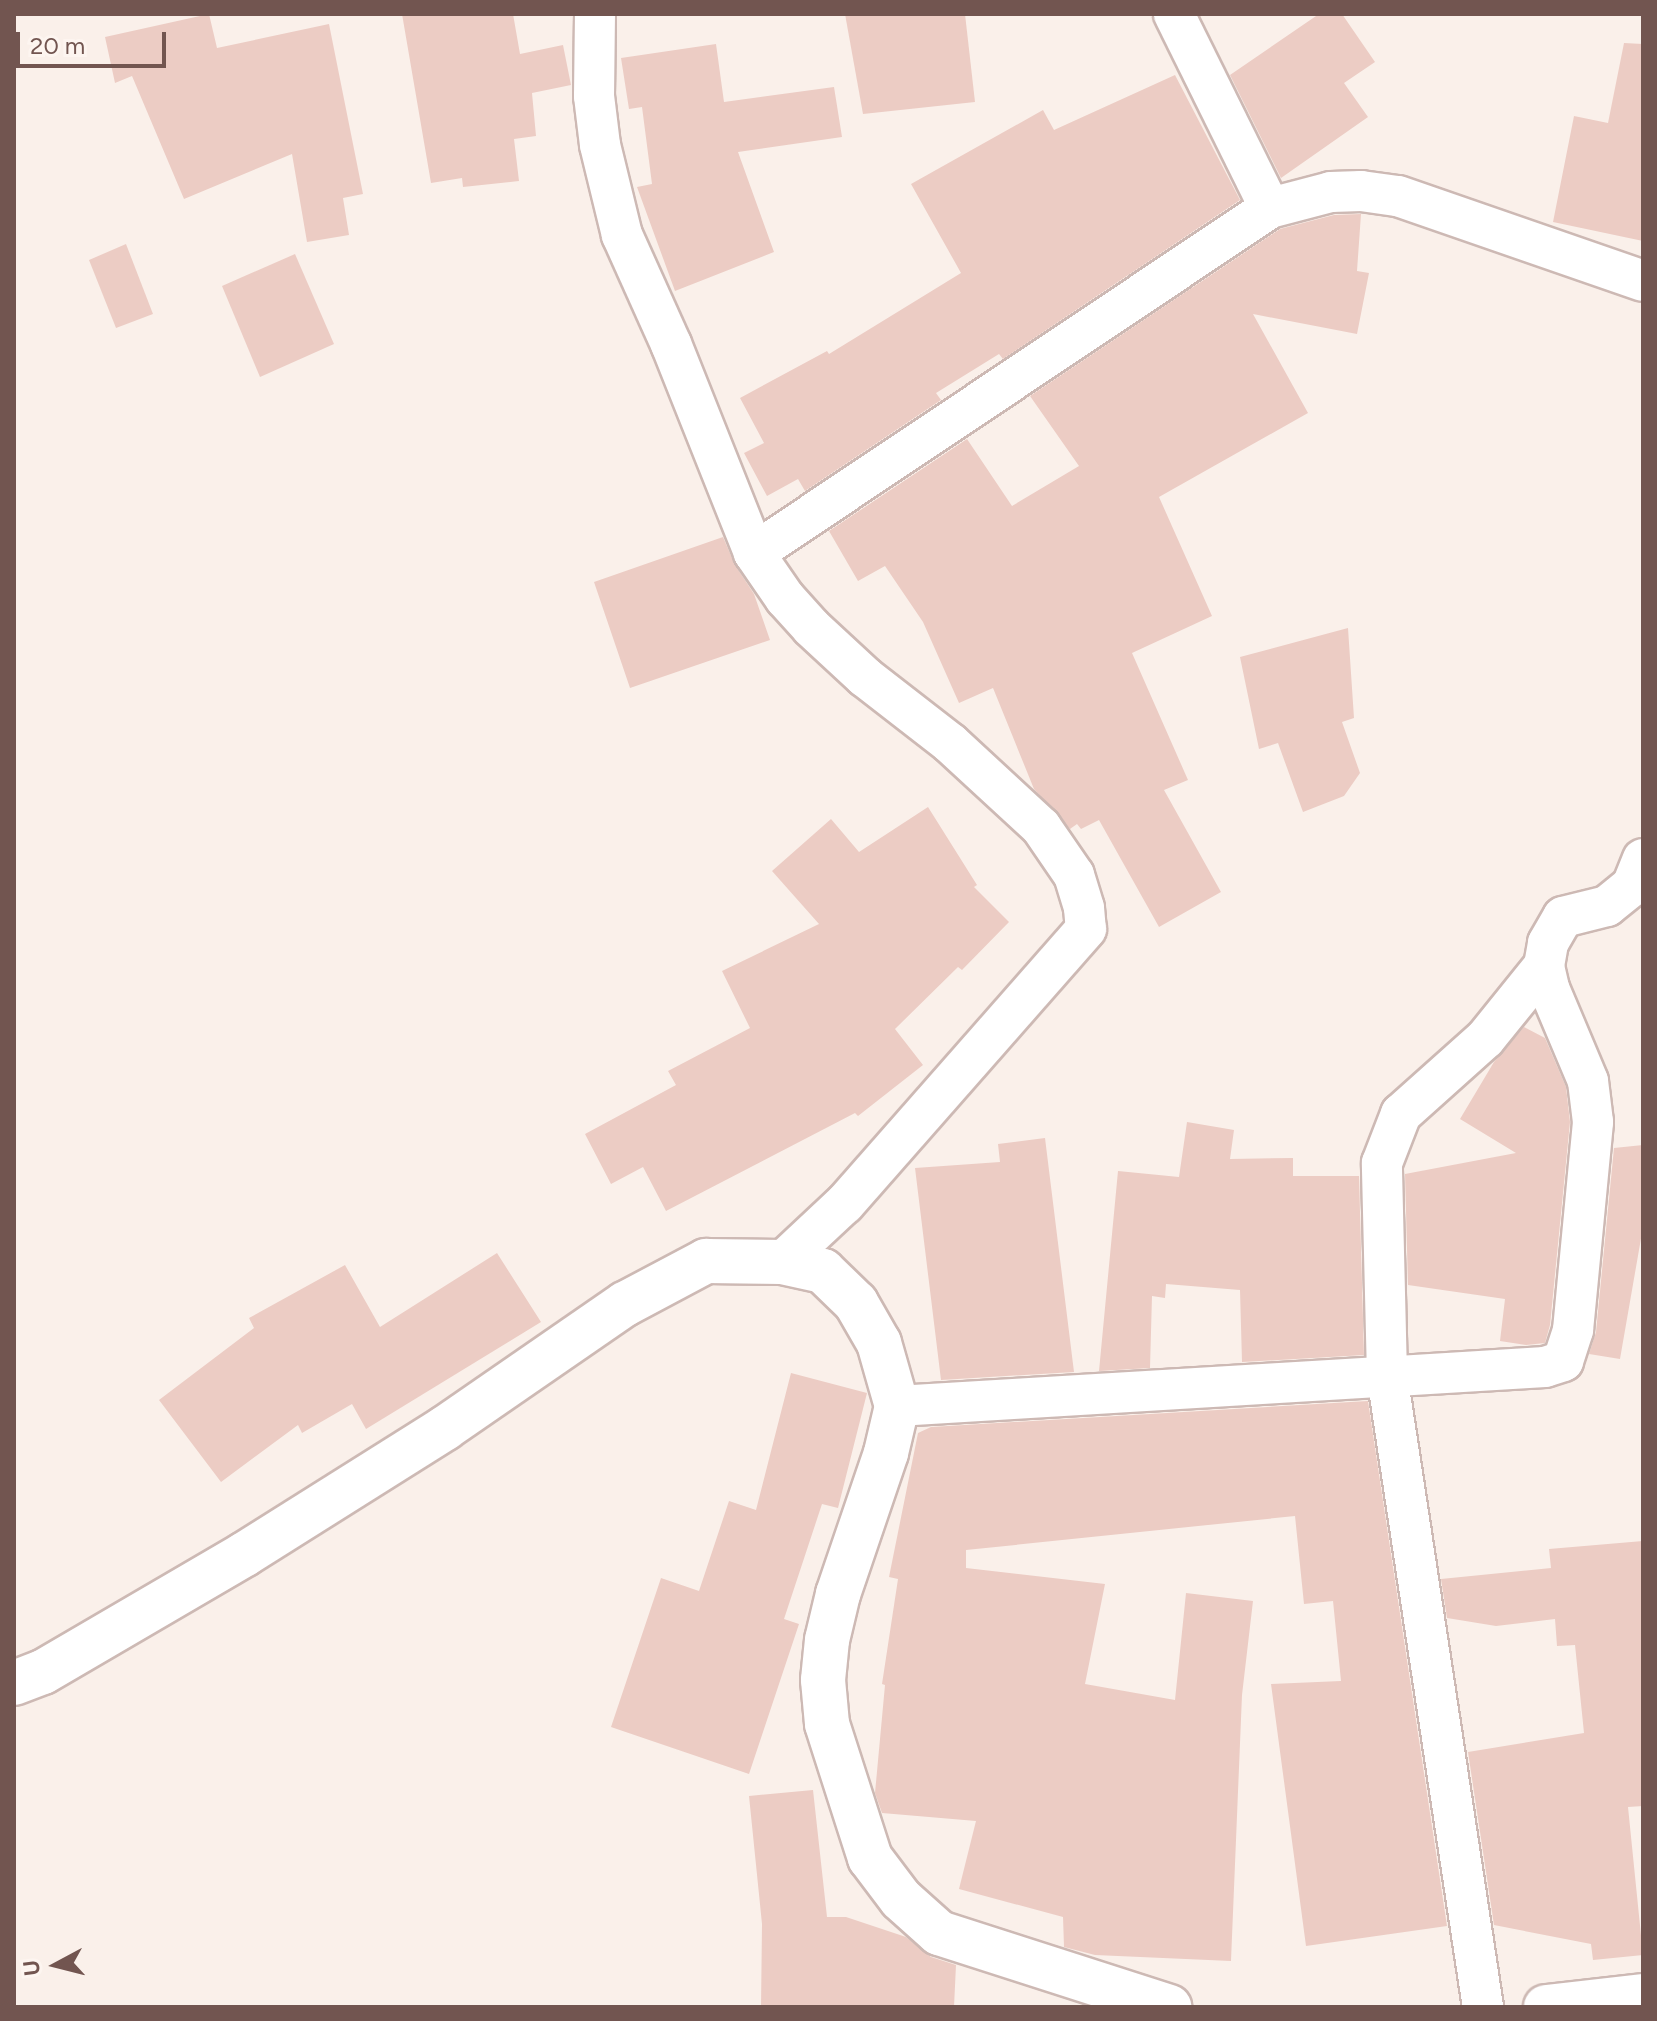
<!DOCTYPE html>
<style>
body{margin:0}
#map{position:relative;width:1657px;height:2021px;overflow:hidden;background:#faf0ea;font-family:Figtree,sans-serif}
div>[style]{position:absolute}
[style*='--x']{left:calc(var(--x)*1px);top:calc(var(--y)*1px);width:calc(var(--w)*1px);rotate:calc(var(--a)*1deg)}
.building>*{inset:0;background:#ecccc4}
.roads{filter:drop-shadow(2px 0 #cdb9b4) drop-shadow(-2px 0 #cdb9b4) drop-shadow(0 2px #cdb9b4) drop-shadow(0 -2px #cdb9b4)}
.street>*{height:40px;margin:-20px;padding:0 20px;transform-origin:20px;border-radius:20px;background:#fff}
.secondary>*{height:44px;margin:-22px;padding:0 22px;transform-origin:22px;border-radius:22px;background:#fff}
span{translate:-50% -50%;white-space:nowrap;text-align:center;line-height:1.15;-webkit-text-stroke:6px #fdf5f0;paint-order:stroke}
.frame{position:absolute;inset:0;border:16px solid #725550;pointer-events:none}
.north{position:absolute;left:16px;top:1925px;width:80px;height:80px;-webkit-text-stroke:6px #fdf5f0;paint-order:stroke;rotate:263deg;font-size:22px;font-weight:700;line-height:32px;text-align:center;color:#725550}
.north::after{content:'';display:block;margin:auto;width:28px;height:36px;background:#725550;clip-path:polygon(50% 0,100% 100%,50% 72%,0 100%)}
.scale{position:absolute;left:16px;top:32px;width:150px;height:36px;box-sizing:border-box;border:4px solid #725550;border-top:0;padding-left:10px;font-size:24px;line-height:28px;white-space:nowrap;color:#725550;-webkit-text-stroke:6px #fdf5f0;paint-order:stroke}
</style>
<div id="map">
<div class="building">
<div style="clip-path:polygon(209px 14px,217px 48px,329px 24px,363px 194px,343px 198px,349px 235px,307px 242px,292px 154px,184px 199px,132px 76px,115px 83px,105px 37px)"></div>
<div style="clip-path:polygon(402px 14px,513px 14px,520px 54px,563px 45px,571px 85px,532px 93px,536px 136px,514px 139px,519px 181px,463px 187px,462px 178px,431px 183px)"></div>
<div style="clip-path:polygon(845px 14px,965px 14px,975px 102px,863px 114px)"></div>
<div style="clip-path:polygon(1319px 14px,1342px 14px,1375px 62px,1344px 83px,1368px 117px,1281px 178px,1230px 75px)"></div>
<div style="clip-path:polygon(1624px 43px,1643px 44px,1643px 241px,1553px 222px,1574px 116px,1608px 123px)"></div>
<div style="clip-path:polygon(716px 44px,724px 102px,834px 87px,842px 137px,738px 152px,774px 252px,675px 291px,637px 187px,652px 184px,642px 107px,629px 109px,621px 58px)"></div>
<div style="clip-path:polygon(1175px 75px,1240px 200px,1003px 359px,999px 354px,936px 393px,941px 400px,805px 491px,798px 479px,767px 496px,744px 453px,764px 443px,740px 398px,827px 351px,829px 354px,961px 273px,911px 184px,1043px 110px,1054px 130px)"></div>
<div style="clip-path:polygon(1361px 214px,1357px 271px,1369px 273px,1357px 334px,1253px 314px,1308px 413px,1159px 497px,1212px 616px,1132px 653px,1188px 780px,1164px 790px,1221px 892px,1159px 927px,1099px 820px,1081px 829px,1077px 824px,1070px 829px,1034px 789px,993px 688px,959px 703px,923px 622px,885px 566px,858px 581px,829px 531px,967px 439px,1012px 506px,1079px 466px,1030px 396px,1280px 229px,1334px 215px)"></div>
<div style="clip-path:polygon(126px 244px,153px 314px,116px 328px,89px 260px)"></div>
<div style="clip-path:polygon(295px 254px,334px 344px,260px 377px,222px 286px)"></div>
<div style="clip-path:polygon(723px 537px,735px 565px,754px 594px,770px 640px,630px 688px,594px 582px)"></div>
<div style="clip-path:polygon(1348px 628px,1354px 718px,1342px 722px,1360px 773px,1344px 796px,1303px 812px,1278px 743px,1259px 749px,1240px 657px)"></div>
<div style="clip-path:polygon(928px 807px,977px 885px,974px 887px,1009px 922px,962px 970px,958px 967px,895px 1029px,923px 1065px,858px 1116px,855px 1113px,666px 1211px,643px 1167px,611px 1184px,585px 1134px,676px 1085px,668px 1071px,750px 1028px,722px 971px,819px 924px,772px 871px,831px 819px,859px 852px)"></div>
<div style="clip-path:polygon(1524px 1027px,1545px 1038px,1566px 1087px,1570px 1122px,1550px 1325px,1545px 1343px,1526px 1345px,1500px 1341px,1505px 1299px,1408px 1285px,1405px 1174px,1516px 1153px,1460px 1119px,1494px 1062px)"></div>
<div style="clip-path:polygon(1187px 1122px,1234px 1130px,1230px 1159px,1293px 1158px,1293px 1176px,1359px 1176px,1364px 1355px,1242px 1362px,1240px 1290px,1166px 1284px,1165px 1298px,1152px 1296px,1150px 1368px,1099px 1371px,1118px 1171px,1179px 1177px)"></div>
<div style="clip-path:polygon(1045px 1138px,1074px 1372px,941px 1380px,915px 1168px,1000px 1162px,998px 1144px)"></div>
<div style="clip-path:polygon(1643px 1145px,1643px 1227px,1620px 1359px,1589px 1354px,1596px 1332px,1614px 1148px)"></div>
<div style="clip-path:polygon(497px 1253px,541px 1322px,366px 1429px,352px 1404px,302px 1433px,298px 1425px,221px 1482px,159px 1400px,254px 1328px,249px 1318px,345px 1265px,380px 1327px)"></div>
<div style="clip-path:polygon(791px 1373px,867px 1393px,838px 1508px,822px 1504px,784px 1619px,799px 1624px,749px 1774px,611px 1727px,661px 1578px,699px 1591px,729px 1501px,756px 1510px)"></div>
<div style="clip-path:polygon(1368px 1401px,1447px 1926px,1306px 1946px,1271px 1684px,1341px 1681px,1333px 1601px,1304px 1604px,1295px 1516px,966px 1550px,966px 1568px,1105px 1584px,1085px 1684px,1175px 1700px,1186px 1593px,1253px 1601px,1242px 1695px,1231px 1961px,1095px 1955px,1064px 1947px,1063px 1917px,959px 1889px,976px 1821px,882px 1813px,875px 1793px,885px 1685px,882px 1684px,898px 1579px,889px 1577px,918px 1433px,931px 1427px)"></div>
<div style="clip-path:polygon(1643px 1541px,1643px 1806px,1628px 1807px,1643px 1955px,1593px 1960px,1591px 1944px,1494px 1925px,1468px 1752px,1584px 1733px,1575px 1645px,1557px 1646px,1555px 1619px,1496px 1626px,1447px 1618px,1441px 1579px,1551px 1568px,1549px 1549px)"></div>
<div style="clip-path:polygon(813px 1790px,827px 1917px,846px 1917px,906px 1937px,931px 1957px,956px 1965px,954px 2007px,761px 2007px,762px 1924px,749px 1796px)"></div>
</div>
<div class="roads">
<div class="street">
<div style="--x:595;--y:14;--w:82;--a:90.7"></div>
<div style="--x:594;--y:96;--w:49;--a:83"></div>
<div style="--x:600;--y:145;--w:93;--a:76.3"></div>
<div style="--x:622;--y:235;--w:120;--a:65.8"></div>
<div style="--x:671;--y:344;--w:225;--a:68.3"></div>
<div style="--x:754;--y:553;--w:55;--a:55.4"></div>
<div style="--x:785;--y:598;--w:39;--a:48"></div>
<div style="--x:811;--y:627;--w:74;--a:42.8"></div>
<div style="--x:865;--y:677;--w:108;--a:37.8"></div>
<div style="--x:950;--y:743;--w:124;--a:42.7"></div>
<div style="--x:1041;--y:827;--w:58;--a:55.5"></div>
<div style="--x:1074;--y:875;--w:34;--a:73"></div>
<div style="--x:1084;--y:908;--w:21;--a:85"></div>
<div style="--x:1086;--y:929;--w:366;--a:131.3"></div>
<div style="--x:844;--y:1204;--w:85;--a:136.9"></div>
<div style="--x:1174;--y:14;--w:216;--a:63.7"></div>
<div style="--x:754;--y:553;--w:621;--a:-33.77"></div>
<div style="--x:1270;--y:208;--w:63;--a:-14.7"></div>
<div style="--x:1331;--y:192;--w:30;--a:-2"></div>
<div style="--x:1361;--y:191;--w:37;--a:8"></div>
<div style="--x:1398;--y:196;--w:259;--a:19.1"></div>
<div style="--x:897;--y:1406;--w:649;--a:-3.44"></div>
<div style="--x:1545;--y:1367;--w:19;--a:-18"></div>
<div style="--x:1563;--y:1361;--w:33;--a:-72"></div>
<div style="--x:1573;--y:1330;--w:209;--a:-84.5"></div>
<div style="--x:1593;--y:1122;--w:41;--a:-97"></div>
<div style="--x:1588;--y:1081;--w:101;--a:-112.8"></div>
<div style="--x:1549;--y:988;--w:23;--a:-103"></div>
<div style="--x:1544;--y:966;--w:23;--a:-80"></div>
<div style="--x:1548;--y:943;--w:30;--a:-60"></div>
<div style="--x:1563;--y:917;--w:45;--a:-14"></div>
<div style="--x:1607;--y:906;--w:32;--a:-39"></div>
<div style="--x:1632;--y:886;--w:29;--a:-68"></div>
<div style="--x:1483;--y:2007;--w:639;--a:-98.64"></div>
<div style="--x:1387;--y:1375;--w:212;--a:-91.4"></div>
<div style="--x:1382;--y:1163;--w:53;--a:-68.8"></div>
<div style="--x:1401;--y:1114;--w:113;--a:-41.8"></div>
<div style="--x:1485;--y:1039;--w:94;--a:-51.1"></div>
</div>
<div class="secondary">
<div style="--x:14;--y:1683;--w:31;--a:-21"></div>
<div style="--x:43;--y:1672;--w:234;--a:-30.3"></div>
<div style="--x:245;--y:1554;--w:236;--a:-32.2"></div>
<div style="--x:445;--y:1428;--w:219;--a:-34.6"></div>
<div style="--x:625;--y:1304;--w:92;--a:-28"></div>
<div style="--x:706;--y:1261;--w:76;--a:0.8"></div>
<div style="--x:782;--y:1262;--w:42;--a:12.4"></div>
<div style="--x:823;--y:1271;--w:46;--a:44.1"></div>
<div style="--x:856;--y:1303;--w:46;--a:60.1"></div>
<div style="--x:879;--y:1343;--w:66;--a:74.1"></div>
<div style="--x:897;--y:1406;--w:48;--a:103.2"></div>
<div style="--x:886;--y:1453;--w:149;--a:108.8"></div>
<div style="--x:838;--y:1594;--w:47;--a:103.4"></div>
<div style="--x:827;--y:1640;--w:40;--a:95.7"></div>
<div style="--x:823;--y:1680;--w:44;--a:84.8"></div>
<div style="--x:827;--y:1724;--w:141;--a:72.2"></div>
<div style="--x:870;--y:1858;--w:51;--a:52.9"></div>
<div style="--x:901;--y:1899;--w:51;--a:41.8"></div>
<div style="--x:939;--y:1933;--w:242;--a:17.8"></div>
<div style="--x:1546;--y:2007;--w:98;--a:-6.5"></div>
</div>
</div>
<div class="frame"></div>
<div class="north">U</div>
<div class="scale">20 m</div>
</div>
